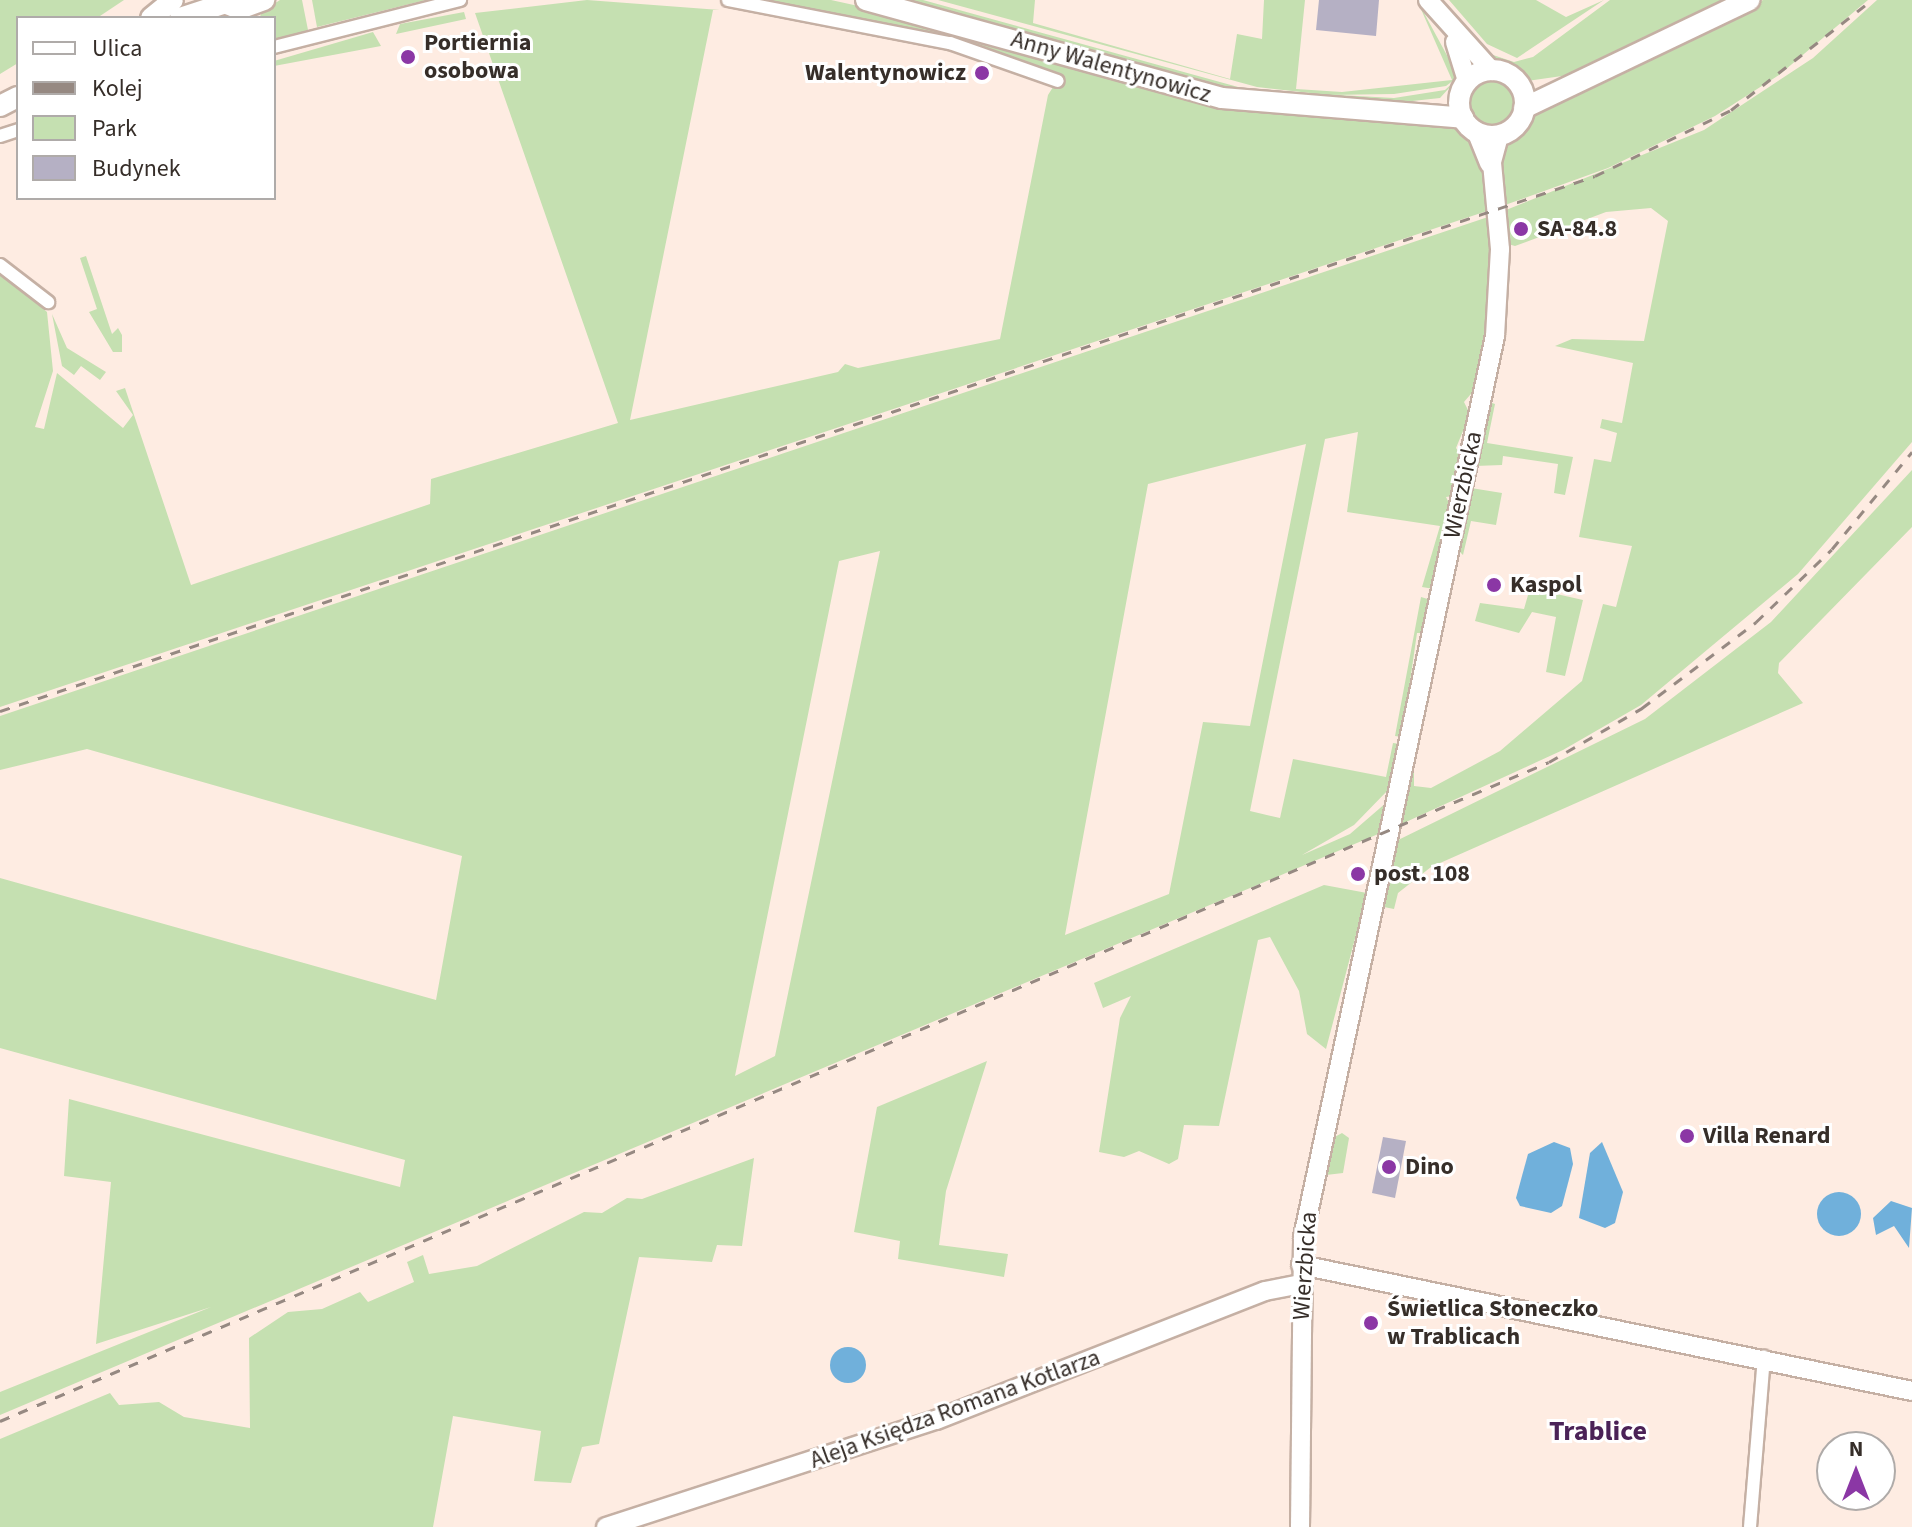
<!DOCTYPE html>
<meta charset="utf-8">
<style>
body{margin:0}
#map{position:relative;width:1912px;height:1527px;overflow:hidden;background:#feece2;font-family:"Source Sans 3",sans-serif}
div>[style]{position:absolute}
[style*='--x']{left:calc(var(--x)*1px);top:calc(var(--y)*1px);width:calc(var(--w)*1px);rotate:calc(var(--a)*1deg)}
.green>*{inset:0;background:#c5e0b1}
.round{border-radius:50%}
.water>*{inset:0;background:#70b0db}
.building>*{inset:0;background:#b5b0c4}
.roads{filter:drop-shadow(2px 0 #c5b0a4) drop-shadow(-2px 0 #c5b0a4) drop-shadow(0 2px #c5b0a4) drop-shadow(0 -2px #c5b0a4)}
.street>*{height:12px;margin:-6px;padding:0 6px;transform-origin:6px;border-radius:6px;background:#fff}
.secondary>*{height:18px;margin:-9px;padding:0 9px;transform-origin:9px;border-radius:9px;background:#fff}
.primary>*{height:20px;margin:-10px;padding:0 10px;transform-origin:10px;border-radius:10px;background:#fff}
.primary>.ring{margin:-10px;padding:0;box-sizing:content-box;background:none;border:20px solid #fff;border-radius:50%}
.rail>*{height:3px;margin-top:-1.5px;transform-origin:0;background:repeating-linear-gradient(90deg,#968982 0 10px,transparent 0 20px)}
.dots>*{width:22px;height:22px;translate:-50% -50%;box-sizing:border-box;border:4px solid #fff;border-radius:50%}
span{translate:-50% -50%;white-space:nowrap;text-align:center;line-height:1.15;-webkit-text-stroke:6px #fff;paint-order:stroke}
.poi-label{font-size:24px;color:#362e29;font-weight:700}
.left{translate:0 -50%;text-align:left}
.right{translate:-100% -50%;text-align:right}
.street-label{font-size:24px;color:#362e29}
.quarter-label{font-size:28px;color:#4b2257;font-weight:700}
.legend{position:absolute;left:16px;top:16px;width:260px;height:184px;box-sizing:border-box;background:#fff;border:2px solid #afaba9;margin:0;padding:10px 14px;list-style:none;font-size:24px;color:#362e29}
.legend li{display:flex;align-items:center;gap:16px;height:40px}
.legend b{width:40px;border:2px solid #afaba9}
.north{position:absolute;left:1816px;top:1431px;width:80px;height:80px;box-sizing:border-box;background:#fff;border:2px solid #afaba9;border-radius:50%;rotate:0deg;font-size:22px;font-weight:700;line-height:32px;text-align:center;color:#362e29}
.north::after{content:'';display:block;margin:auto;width:28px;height:36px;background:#8b37a5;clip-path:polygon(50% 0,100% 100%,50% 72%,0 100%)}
</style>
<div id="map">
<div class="green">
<div style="clip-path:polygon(0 0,124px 0,97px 18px,18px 18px,18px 63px,0 74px)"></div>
<div style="clip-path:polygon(302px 0,308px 30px,274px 41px,274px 18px,259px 18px,263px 11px,280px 0)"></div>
<div style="clip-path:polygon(312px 0,426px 0,317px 27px)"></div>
<div style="clip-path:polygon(587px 0,720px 10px,713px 10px,630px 420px,838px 372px,845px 364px,858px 368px,1000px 339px,1048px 95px,1060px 76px,970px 43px,763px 0,831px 0,913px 18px,1232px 107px,1454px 122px,1483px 161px,1490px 210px,0 707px,0 272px,47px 312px,53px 371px,35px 427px,44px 429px,57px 373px,123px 428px,133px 415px,116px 391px,125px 388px,191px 585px,430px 504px,431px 479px,618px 423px,475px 13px)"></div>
<div style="clip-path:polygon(899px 0,923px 0,1249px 90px,1394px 98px,1445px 90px,1461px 75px,1440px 98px,1394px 103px,1225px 92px)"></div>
<div style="clip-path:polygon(938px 0,1035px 0,1033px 23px,1230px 79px,1237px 34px,1262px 39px,1264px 0,1305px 0,1296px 89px,1342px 92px,1452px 80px,1417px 0,1456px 72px,1454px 80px,1446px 86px,1394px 94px,1328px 95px,1257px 87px)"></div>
<div style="clip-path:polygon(1449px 0,1536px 0,1566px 17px,1604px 0,1517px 58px,1487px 44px)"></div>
<div style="clip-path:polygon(1610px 0,1737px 0,1569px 75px,1527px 81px,1488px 63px,1487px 53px,1514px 62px,1533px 57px)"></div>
<div style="clip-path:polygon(1763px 0,1868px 0,1779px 75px,1715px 116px,1608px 168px,1505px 205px,1498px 148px,1531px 109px,1683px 45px)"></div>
<div style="clip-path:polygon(1877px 0,1912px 0,1912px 442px,1798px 574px,1641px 705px,1563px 750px,1395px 827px,1414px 754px,1414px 786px,1431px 788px,1500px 751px,1582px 681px,1603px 604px,1616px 607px,1632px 546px,1579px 537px,1594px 459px,1611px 462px,1617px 433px,1600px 428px,1602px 419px,1622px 423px,1633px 363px,1555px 346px,1572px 339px,1644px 341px,1668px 221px,1651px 208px,1606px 212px,1515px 246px,1508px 244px,1506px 210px,1704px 130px,1813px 58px)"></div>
<div style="clip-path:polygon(464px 12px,466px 19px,396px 34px,400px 24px)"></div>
<div style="clip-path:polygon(373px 32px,381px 46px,274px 66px,274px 61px)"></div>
<div class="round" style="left:1466px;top:76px;width:52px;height:52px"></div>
<div style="clip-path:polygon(evenodd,1491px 216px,1488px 321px,1476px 388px,1464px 402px,1470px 414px,1456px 448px,1462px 456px,1453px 496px,1446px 497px,1451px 507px,1434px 589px,1422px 587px,1440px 526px,1347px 512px,1358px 432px,1325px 439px,1250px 811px,1280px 818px,1293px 759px,1386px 777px,1393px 743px,1400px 744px,1390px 788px,1354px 825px,1302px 855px,1350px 834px,1387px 802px,1383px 832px,0 1415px,0 1392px,211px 1307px,96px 1344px,111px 1182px,64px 1176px,69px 1099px,400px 1187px,405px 1160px,0 1048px,0 878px,436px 1000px,462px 856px,87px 749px,0 770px,0 716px,1491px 216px,1306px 444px,1250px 726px,1203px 722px,1169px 894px,1065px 935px,1148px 484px,1306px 444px,1491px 216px,880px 551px,775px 1056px,735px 1076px,839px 561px,880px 551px)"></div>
<div style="clip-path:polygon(86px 256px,112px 334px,118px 328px,122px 335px,122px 352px,113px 352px,89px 312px,97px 309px,80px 258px)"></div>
<div style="clip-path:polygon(52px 314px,67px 348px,106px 372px,100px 380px,81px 366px,74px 375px,62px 366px)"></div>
<div style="clip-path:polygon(1489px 402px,1495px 404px,1487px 443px,1573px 457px,1565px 495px,1554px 493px,1558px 464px,1503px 456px,1502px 465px,1475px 466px)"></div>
<div style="clip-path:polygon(1912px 470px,1912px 527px,1779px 663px,1778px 673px,1803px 703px,1431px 867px,1398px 893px,1394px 909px,1379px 906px,1392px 843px,1645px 719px,1771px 622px)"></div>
<div style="clip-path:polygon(1471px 488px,1502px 493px,1496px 525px,1471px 521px,1463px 555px,1457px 549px)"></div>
<div style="clip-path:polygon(1530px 588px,1583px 600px,1565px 676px,1546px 672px,1556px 617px,1532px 612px,1519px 633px,1475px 621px,1480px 603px,1524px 609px)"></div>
<div style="clip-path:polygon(1421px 597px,1431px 600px,1423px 633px,1417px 633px,1402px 737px,1395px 736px)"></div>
<div style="clip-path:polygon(1324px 885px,1367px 893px,1326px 1049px,1307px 1034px,1299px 991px,1270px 937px,1258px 940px,1219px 1126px,1184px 1125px,1178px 1159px,1169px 1164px,1139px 1151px,1124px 1157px,1099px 1152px,1120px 1018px,1131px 996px,1103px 1008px,1094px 983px)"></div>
<div style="clip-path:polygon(987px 1061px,946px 1191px,939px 1245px,1008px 1254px,1004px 1277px,898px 1259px,900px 1241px,854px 1232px,877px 1107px)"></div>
<div style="clip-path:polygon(1342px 1133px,1349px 1138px,1343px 1173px,1326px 1175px,1331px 1139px)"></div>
<div style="clip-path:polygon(754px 1158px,742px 1246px,717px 1245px,712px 1262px,639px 1257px,599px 1444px,582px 1447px,571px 1483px,534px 1481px,541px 1431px,453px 1416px,433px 1527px,0 1527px,0 1439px,110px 1393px,119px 1405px,159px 1402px,184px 1417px,250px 1428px,249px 1338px,288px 1312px,322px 1309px,360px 1292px,368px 1302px,414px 1282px,407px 1262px,423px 1255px,429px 1274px,477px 1266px,584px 1212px,602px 1213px,627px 1198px,642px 1199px)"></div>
</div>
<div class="water">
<div style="clip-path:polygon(1554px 1142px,1570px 1148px,1573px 1164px,1562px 1206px,1551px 1213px,1520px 1206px,1516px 1198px,1528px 1154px)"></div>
<div style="clip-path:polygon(1602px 1142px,1623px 1192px,1615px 1223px,1605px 1228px,1579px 1218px,1590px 1153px)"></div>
<div class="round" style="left:1817px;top:1192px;width:44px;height:44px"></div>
<div style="clip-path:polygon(1891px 1201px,1912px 1208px,1909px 1248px,1894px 1226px,1876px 1235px,1873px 1218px)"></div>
<div class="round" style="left:830px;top:1347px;width:36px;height:36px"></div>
</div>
<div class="building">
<div style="clip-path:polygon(1319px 0,1379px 0,1376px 36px,1316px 30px)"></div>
<div style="clip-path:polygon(1383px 1137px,1406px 1141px,1395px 1198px,1372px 1193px)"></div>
</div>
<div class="roads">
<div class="street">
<div style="--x:728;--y:0;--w:226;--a:11"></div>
<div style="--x:950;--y:43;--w:114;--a:19.4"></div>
<div style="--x:274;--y:47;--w:192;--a:-14.2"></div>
<div style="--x:0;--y:136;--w:19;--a:-18"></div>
<div style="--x:0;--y:265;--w:61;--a:37.6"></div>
<div style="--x:1750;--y:1527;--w:171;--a:-85.3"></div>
</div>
<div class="secondary">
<div style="--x:1428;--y:0;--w:96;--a:48"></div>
<div style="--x:1455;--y:42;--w:41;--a:72.9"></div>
<div style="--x:1476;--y:131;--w:35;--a:68"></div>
<div style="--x:1301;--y:1265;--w:624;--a:11.65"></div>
<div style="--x:606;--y:1527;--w:347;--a:-18"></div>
<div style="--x:936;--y:1420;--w:353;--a:-21.4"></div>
<div style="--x:1265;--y:1291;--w:36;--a:-11"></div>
<div style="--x:1300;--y:1527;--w:290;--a:-89.4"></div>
<div style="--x:1303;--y:1237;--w:921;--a:-77.97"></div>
<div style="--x:1495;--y:336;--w:87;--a:-86.7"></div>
<div style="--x:1500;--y:249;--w:87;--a:-95.3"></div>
<div style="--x:1492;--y:162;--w:28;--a:-75"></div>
</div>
<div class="primary">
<div style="--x:217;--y:0;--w:24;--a:22"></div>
<div style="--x:239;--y:9;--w:27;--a:-20"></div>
<div style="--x:866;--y:0;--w:369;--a:15.4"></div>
<div style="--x:1222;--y:98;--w:242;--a:4.7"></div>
<div style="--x:151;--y:18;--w:28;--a:-39"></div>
<div style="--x:180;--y:18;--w:45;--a:-18"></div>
<div class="ring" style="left:1459px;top:70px;width:46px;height:46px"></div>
<div style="--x:0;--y:106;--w:20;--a:-27"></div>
<div style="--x:1524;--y:108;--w:250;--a:-25.6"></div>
</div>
</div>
<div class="rail">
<div style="--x:0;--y:711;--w:1682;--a:-18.54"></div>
<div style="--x:1595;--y:176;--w:151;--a:-25.9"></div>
<div style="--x:1731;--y:110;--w:179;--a:-38"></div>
<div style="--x:0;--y:1421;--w:1683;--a:-23.05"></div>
<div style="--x:1549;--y:762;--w:108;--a:-30.1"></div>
<div style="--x:1642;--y:708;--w:143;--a:-37"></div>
<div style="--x:1756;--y:622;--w:105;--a:-43.8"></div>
<div style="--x:1832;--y:549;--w:126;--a:-50.5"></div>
</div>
<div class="dots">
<div style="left:408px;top:57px;background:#8b37a5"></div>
<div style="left:982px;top:73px;background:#8b37a5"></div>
<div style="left:1521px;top:229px;background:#8b37a5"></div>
<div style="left:1494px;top:585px;background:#8b37a5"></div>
<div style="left:1358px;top:874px;background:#8b37a5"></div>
<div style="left:1687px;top:1136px;background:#8b37a5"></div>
<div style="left:1389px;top:1167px;background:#8b37a5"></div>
<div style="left:1371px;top:1323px;background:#8b37a5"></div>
</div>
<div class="poi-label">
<span class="left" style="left:424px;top:57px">Portiernia<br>osobowa</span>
<span class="right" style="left:966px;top:73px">Walentynowicz</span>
<span class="left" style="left:1537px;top:229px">SA-84.8</span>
<span class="left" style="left:1510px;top:585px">Kaspol</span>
<span class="left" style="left:1374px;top:874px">post. 108</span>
<span class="left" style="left:1703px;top:1136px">Villa Renard</span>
<span class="left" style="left:1405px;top:1167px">Dino</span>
<span class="left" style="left:1387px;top:1323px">Świetlica Słoneczko<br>w Trablicach</span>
</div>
<div class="street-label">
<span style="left:1111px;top:67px;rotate:16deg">Anny Walentynowicz</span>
<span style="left:1463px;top:485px;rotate:-78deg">Wierzbicka</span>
<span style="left:1305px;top:1266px;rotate:-86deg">Wierzbicka</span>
<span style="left:955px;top:1409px;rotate:-20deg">Aleja Księdza Romana Kotlarza</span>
</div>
<div class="quarter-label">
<span style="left:1598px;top:1431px">Trablice</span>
</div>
<ul class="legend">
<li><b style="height:10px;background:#fff"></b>Ulica</li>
<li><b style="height:10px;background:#968982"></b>Kolej</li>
<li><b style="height:22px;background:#c5e0b1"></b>Park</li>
<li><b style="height:22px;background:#b5b0c4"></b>Budynek</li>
</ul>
<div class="north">N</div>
</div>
